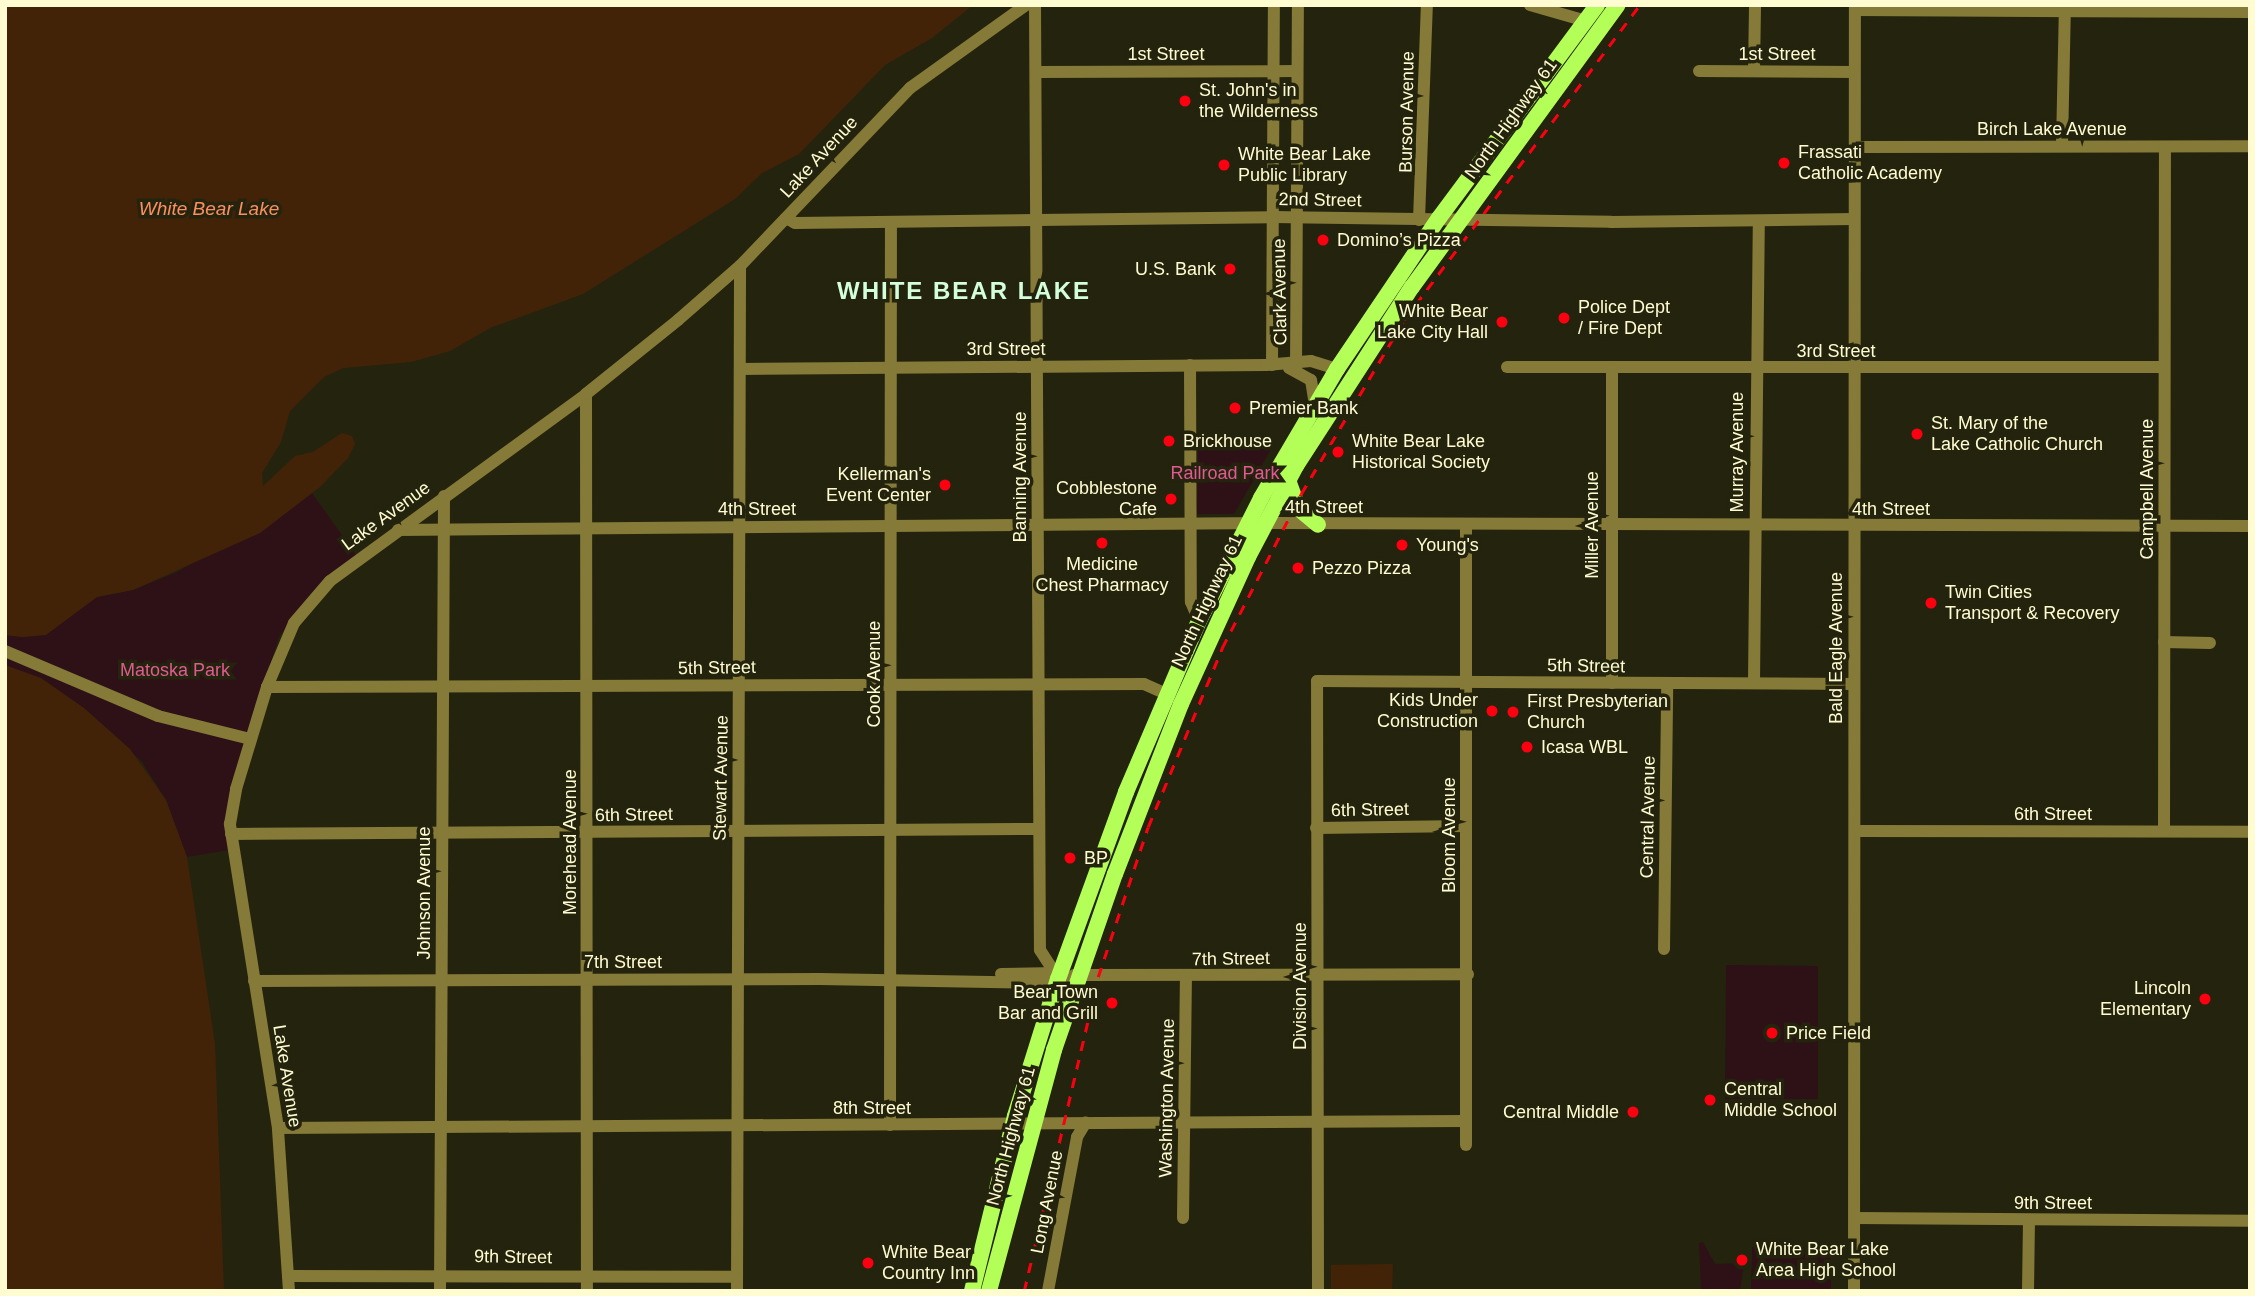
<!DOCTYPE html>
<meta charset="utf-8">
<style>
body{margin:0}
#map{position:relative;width:2255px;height:1296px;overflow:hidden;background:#24240e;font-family:Helvetica,sans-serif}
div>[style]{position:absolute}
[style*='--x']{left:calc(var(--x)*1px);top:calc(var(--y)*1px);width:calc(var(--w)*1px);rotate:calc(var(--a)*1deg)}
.green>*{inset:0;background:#2e1017}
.water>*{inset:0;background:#432308}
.minor>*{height:12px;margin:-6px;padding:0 6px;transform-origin:6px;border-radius:6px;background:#857a37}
.major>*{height:16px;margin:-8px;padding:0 8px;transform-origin:8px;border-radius:8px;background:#b3ff58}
.rail>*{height:2.5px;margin-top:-1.25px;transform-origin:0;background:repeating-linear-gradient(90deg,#fc0011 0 10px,transparent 0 19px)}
.dots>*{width:19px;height:19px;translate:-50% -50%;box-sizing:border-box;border:4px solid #24240e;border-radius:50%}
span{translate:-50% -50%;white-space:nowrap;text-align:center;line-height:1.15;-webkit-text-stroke:7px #24240e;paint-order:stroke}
.street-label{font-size:18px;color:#fffcd1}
.poi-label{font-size:18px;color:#fffcd1}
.left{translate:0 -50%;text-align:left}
.right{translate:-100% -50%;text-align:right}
.park-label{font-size:18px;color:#e25993}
.water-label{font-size:19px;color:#ff8e5f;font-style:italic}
.district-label{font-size:24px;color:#d3ffdb;font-weight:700;letter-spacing:2px}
.frame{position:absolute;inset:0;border:7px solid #fffcd1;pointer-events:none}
</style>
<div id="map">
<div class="green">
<div style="clip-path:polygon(1274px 444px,1234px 514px,1197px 514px,1198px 445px)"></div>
<div style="clip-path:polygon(312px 493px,356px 555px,311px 593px,279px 637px,250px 728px,229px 850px,187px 857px,166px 800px,142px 762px,120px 741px,5px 665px,5px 635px,23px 637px,97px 597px,133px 590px,177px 572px)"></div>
<div style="clip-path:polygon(1726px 965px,1818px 966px,1818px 1099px,1725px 1099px)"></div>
<div style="clip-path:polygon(1703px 1242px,1715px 1264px,1744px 1263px,1740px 1291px,1701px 1291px,1699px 1243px)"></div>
<div style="clip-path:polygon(1752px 1247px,1831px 1247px,1831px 1291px,1751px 1291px)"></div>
</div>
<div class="water">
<div style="clip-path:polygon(5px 5px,973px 5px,932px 38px,885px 65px,799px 154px,762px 173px,735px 199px,583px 294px,490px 328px,450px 351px,411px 362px,343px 368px,324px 377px,290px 411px,281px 442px,262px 473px,263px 486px,295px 456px,313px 452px,342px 433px,352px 436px,355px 444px,348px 458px,320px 487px,260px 533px,133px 590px,97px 597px,46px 635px,23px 637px,5px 635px)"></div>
<div style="clip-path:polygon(5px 665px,41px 678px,84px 708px,130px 749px,166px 800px,187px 857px,215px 1044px,224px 1291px,5px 1291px)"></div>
<div style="clip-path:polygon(1393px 1264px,1392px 1291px,1331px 1291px,1331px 1265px)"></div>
</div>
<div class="minor">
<div style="--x:1035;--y:5;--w:945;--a:89.7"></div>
<div style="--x:1040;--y:950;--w:27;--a:57"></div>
<div style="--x:1530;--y:5;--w:58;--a:15.9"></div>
<div style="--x:1855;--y:10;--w:395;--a:0.3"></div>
<div style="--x:1699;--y:71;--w:155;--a:0.4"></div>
<div style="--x:1754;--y:71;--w:66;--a:-89.1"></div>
<div style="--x:1036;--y:72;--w:260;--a:-0.2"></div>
<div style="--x:2062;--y:146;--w:140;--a:-88.8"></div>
<div style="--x:1855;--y:147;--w:395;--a:-0.1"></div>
<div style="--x:786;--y:218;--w:10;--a:29"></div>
<div style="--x:795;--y:223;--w:477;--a:-0.7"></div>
<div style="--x:1272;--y:217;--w:339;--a:0.8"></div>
<div style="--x:1611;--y:222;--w:243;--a:-0.7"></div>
<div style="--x:1419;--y:220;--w:215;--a:-87.9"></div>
<div style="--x:1190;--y:365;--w:237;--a:89.8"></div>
<div style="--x:1191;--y:602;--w:21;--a:67"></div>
<div style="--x:1272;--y:365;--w:360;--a:-89.7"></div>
<div style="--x:1507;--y:367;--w:657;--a:0"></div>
<div style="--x:1289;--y:368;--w:25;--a:29"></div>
<div style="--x:1311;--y:380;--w:26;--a:81"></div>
<div style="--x:1612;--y:368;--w:315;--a:90"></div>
<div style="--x:740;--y:369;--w:526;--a:-0.44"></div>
<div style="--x:1266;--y:365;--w:45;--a:-5.1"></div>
<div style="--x:1311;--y:361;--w:27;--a:17"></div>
<div style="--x:1296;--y:369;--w:364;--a:-89.7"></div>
<div style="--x:586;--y:394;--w:897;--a:89.94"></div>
<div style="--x:1466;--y:525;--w:620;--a:90"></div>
<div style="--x:398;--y:530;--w:867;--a:-0.46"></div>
<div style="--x:1265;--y:523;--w:985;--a:0.17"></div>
<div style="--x:2164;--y:642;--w:46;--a:1.2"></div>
<div style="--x:5;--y:651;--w:166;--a:23"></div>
<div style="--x:158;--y:716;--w:95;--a:14"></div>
<div style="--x:1754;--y:682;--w:460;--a:-89.4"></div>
<div style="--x:267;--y:687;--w:877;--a:-0.2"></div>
<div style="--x:1144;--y:684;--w:24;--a:24"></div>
<div style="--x:1316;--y:828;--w:150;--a:-0.8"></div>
<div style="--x:1856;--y:831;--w:394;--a:0.1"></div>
<div style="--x:2164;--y:831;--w:684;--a:-89.92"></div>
<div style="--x:231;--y:834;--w:806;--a:-0.36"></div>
<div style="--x:1664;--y:949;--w:264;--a:-89.3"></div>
<div style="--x:1001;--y:974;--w:55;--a:-1"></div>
<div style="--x:1074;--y:975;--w:394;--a:-0.1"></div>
<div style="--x:254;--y:981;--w:566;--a:-0.2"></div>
<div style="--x:820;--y:979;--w:237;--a:1"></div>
<div style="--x:1057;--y:983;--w:24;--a:-19"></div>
<div style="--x:890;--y:1125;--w:902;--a:-89.94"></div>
<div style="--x:278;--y:1128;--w:1188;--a:-0.34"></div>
<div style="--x:1183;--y:1218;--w:241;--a:-89.3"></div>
<div style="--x:1855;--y:1218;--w:395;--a:0.4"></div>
<div style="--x:288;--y:1276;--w:449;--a:0.1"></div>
<div style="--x:289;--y:1291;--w:163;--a:-93.9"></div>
<div style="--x:278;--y:1128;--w:308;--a:-99"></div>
<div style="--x:230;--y:824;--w:36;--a:-80"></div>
<div style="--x:236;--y:789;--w:107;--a:-73.1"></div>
<div style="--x:267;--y:687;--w:69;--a:-67.1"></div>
<div style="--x:294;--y:623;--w:55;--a:-49.4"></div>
<div style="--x:330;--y:581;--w:317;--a:-36.1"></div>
<div style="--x:586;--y:394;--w:118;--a:-38.8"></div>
<div style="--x:678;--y:320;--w:82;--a:-41.1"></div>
<div style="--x:740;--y:266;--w:246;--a:-46.3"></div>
<div style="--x:910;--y:88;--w:143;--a:-35.6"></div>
<div style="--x:440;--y:1291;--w:795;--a:-89.71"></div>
<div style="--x:737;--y:1291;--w:1025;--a:-89.83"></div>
<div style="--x:1048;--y:1291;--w:157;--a:-79.3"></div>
<div style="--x:1077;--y:1137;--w:17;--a:-59"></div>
<div style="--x:1318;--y:1291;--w:610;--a:-90.09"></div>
<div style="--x:1317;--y:681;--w:537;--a:0.32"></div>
<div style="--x:1854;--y:1291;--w:1286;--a:-89.96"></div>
<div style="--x:2028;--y:1291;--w:70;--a:-89.2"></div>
</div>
<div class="major">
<div style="--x:1288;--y:480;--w:30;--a:70"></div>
<div style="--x:1298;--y:508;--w:26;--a:40"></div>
<div style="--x:972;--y:1291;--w:180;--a:-76.2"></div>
<div style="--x:1015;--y:1116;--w:144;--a:-72.6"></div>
<div style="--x:1058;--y:979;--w:199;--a:-70"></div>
<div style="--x:1126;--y:792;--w:186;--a:-66.9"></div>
<div style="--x:1199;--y:621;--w:138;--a:-63.2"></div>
<div style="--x:1261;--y:498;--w:150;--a:-59.5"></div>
<div style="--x:1337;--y:369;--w:182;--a:-56"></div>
<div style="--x:1439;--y:218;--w:265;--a:-53.4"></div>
<div style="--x:989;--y:1291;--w:250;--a:-74.9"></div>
<div style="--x:1054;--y:1050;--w:186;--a:-70.9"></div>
<div style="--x:1115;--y:874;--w:182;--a:-68.8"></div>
<div style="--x:1181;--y:704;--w:162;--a:-65.5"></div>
<div style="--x:1248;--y:557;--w:103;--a:-62.2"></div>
<div style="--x:1296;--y:466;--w:213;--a:-57.1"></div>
<div style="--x:1412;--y:287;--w:349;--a:-53.9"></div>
</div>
<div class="rail">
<div style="--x:1024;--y:1291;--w:323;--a:-76.7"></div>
<div style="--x:1098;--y:977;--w:158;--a:-71.6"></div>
<div style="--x:1148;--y:827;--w:194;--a:-67.5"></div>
<div style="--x:1222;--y:648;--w:173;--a:-62.8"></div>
<div style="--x:1301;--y:494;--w:202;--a:-59.4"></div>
<div style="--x:1404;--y:320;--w:394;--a:-53.2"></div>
</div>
<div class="dots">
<div style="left:1185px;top:101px;background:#fc0011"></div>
<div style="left:1784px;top:163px;background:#fc0011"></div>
<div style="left:1224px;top:165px;background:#fc0011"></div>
<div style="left:1323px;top:240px;background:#fc0011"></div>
<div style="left:1230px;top:269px;background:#fc0011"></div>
<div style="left:1564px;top:318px;background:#fc0011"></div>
<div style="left:1502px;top:322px;background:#fc0011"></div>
<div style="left:1235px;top:408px;background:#fc0011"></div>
<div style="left:1917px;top:434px;background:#fc0011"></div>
<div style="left:1169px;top:441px;background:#fc0011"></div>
<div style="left:1338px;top:452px;background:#fc0011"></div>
<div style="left:945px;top:485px;background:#fc0011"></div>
<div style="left:1171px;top:499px;background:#fc0011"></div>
<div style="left:1102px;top:543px;background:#fc0011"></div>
<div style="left:1402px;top:545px;background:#fc0011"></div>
<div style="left:1298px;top:568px;background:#fc0011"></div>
<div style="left:1931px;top:603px;background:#fc0011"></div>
<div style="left:1492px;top:711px;background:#fc0011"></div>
<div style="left:1513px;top:712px;background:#fc0011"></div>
<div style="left:1527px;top:747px;background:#fc0011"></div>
<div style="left:1070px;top:858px;background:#fc0011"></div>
<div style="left:2205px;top:999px;background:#fc0011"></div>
<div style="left:1112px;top:1003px;background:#fc0011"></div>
<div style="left:1772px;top:1033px;background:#fc0011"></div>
<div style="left:1710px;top:1100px;background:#fc0011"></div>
<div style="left:1633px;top:1112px;background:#fc0011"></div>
<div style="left:1742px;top:1260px;background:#fc0011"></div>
<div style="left:868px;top:1263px;background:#fc0011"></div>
</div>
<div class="street-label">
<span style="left:1166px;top:54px">1st Street</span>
<span style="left:1777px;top:54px">1st Street</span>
<span style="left:1407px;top:112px;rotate:-89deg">Burson Avenue</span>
<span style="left:1511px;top:119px;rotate:-54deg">North Highway 61</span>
<span style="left:2052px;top:129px">Birch Lake Avenue</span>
<span style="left:819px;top:157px;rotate:-47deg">Lake Avenue</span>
<span style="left:1320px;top:200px;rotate:1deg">2nd Street</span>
<span style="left:1280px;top:292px;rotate:-91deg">Clark Avenue</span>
<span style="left:1006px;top:349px">3rd Street</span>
<span style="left:1836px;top:351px">3rd Street</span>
<span style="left:1737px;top:452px;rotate:-90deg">Murray Avenue</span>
<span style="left:1020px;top:477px;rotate:-90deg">Banning Avenue</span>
<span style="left:2147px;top:489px;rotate:-90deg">Campbell Avenue</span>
<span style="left:1324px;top:507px">4th Street</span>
<span style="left:757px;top:509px">4th Street</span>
<span style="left:1891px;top:509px">4th Street</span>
<span style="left:386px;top:516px;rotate:-36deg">Lake Avenue</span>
<span style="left:1592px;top:525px;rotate:-90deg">Miller Avenue</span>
<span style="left:1207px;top:601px;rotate:-65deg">North Highway 61</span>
<span style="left:1836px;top:648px;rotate:-90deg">Bald Eagle Avenue</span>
<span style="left:1586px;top:666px;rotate:1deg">5th Street</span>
<span style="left:717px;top:668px;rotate:-1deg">5th Street</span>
<span style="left:874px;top:674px;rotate:-90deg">Cook Avenue</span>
<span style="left:721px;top:778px;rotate:-89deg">Stewart Avenue</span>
<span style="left:1370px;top:810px;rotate:-1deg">6th Street</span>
<span style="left:2053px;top:814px">6th Street</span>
<span style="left:634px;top:815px;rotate:-1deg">6th Street</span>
<span style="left:1648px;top:817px;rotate:-89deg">Central Avenue</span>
<span style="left:1449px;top:835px;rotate:-90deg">Bloom Avenue</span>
<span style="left:570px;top:842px;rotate:-90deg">Morehead Avenue</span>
<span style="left:424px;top:893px;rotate:-90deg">Johnson Avenue</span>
<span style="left:1231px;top:959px;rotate:-1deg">7th Street</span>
<span style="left:623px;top:962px">7th Street</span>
<span style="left:1300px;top:986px;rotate:-90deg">Division Avenue</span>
<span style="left:287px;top:1076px;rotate:81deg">Lake Avenue</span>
<span style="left:1167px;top:1098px;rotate:-89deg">Washington Avenue</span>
<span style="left:872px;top:1108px">8th Street</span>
<span style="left:1011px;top:1136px;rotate:-75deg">North Highway 61</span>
<span style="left:1047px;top:1202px;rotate:-79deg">Long Avenue</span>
<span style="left:2053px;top:1203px">9th Street</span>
<span style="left:513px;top:1257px;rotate:1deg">9th Street</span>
</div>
<div class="poi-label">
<span class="left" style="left:1199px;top:101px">St. John's in<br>the Wilderness</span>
<span class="left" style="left:1798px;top:163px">Frassati<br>Catholic Academy</span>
<span class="left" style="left:1238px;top:165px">White Bear Lake<br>Public Library</span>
<span class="left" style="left:1337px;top:240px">Domino’s Pizza</span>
<span class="right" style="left:1216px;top:269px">U.S. Bank</span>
<span class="left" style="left:1578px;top:318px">Police Dept<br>/ Fire Dept</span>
<span class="right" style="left:1488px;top:322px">White Bear<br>Lake City Hall</span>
<span class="left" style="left:1249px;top:408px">Premier Bank</span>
<span class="left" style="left:1931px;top:434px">St. Mary of the<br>Lake Catholic Church</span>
<span class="left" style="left:1183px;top:441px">Brickhouse</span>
<span class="left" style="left:1352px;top:452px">White Bear Lake<br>Historical Society</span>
<span class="right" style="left:931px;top:485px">Kellerman's<br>Event Center</span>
<span class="right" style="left:1157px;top:499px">Cobblestone<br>Cafe</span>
<span class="left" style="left:1416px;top:545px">Young's</span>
<span style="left:1102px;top:575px">Medicine<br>Chest Pharmacy</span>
<span class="left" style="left:1312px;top:568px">Pezzo Pizza</span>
<span class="left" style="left:1945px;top:603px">Twin Cities<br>Transport &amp; Recovery</span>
<span class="right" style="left:1478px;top:711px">Kids Under<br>Construction</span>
<span class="left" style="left:1527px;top:712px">First Presbyterian<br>Church</span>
<span class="left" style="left:1541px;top:747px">Icasa WBL</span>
<span class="left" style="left:1084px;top:858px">BP</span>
<span class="right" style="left:2191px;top:999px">Lincoln<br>Elementary</span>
<span class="right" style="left:1098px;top:1003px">Bear Town<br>Bar and Grill</span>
<span class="left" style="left:1786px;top:1033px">Price Field</span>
<span class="left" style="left:1724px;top:1100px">Central<br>Middle School</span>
<span class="right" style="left:1619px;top:1112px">Central Middle</span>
<span class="left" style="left:1756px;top:1260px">White Bear Lake<br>Area High School</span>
<span class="left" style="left:882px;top:1263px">White Bear<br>Country Inn</span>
</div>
<div class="park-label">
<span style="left:1225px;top:473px">Railroad Park</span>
<span style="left:175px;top:670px">Matoska Park</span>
</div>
<div class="water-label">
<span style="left:209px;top:209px">White Bear Lake</span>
</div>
<div class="district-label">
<span style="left:964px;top:291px">WHITE BEAR LAKE</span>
</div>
<div class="frame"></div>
</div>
